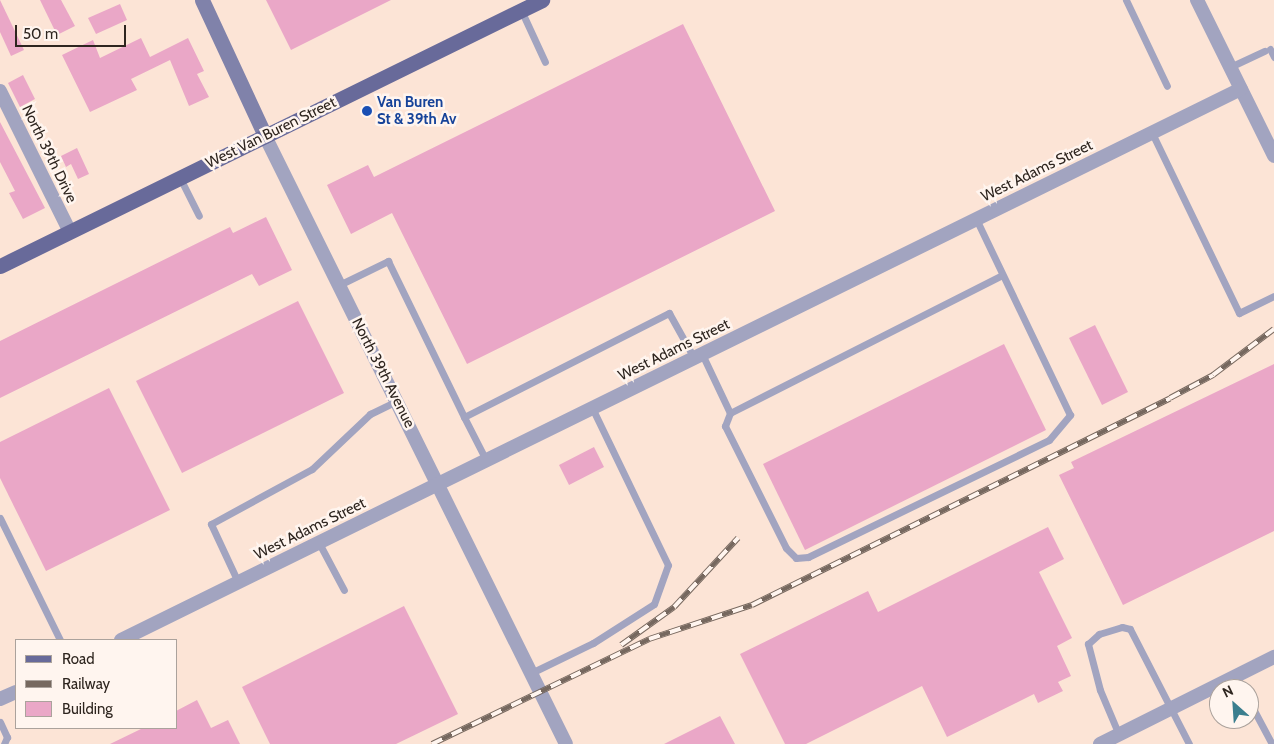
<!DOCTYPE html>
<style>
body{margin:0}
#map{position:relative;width:1274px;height:744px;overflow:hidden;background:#fce4d6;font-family:Cabin,sans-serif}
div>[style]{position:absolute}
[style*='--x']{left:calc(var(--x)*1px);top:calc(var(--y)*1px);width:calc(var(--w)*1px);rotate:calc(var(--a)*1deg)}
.building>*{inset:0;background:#eaa7c7}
.lane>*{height:7px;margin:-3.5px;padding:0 3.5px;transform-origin:3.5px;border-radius:3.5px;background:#a2a4c0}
.street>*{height:14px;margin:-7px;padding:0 7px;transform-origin:7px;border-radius:7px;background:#a2a4c0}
.secondary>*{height:15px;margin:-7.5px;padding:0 7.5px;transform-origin:7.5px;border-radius:7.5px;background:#8082aa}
.primary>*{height:15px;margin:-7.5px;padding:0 7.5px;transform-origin:7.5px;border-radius:7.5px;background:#686a9a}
.rail>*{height:5.5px;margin-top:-2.75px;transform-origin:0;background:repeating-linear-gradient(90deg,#fff5ef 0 11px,#76685f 0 22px);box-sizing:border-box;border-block:1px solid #76685f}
.dots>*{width:14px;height:14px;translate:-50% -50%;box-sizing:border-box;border:2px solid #fff5ef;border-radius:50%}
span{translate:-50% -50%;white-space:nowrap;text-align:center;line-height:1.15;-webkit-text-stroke:5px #fff5ef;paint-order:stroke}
.transit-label{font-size:15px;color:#164399;font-weight:700}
.left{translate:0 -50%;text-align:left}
.street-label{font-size:15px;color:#2e251f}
.legend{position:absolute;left:15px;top:639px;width:162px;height:90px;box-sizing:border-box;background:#fff5ef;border:1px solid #aba29c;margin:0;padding:6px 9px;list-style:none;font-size:15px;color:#2e251f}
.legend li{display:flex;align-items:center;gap:10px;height:25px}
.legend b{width:25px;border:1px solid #aba29c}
.north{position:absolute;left:1209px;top:679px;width:50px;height:50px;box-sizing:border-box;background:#fff5ef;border:1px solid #aba29c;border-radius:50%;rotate:334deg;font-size:14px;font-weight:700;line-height:20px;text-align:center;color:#2e251f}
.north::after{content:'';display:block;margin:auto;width:18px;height:22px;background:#3b7e8e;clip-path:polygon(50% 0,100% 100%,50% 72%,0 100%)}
.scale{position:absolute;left:15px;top:25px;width:111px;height:22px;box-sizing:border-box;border:2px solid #2e251f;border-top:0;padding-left:6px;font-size:15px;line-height:18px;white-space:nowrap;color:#2e251f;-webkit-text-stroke:4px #fff5ef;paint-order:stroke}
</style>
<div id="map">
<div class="building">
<div style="clip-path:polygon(0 0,24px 50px,11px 56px,0 32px)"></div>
<div style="clip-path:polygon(40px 0,61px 0,75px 26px,57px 35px)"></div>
<div style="clip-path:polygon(266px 0,391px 0,291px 50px)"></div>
<div style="clip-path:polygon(120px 4px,127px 20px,96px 34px,88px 18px)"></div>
<div style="clip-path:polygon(683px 24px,775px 211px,467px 364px,392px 213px,351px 234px,327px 185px,368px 165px,374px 177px)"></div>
<div style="clip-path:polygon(141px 38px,150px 57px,188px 38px,204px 71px,197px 74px,209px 97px,189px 106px,170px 60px,131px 79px,137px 90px,90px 112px,62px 55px,93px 40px,100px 58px)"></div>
<div style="clip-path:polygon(23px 75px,35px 99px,20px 107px,8px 83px)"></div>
<div style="clip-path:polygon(0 122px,45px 208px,23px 219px,9px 193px,15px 191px,0 162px)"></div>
<div style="clip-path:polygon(77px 148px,89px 174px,78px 179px,71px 164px,66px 167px,61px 156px)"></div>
<div style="clip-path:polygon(266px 217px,292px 270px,259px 286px,252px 274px,0 398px,0 341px,230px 227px,233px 233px)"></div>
<div style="clip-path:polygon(298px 301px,344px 393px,182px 473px,136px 381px)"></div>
<div style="clip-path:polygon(1095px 325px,1128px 392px,1102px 405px,1069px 338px)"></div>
<div style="clip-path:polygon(1004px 344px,1046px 430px,805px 550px,763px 464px)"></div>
<div style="clip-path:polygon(1274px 364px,1274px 531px,1123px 605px,1059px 475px,1074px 468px,1071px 462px)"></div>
<div style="clip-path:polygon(109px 388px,170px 510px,46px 571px,0 478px,0 442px)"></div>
<div style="clip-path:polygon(594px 447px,604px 467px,569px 485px,559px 465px)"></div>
<div style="clip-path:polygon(1048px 527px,1064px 559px,1039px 572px,1072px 638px,1057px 646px,1071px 676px,1058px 682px,1063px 691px,1038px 703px,1034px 694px,947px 737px,922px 686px,806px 744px,785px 744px,740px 654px,868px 591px,878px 612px)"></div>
<div style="clip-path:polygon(404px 606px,458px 714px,396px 744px,270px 744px,242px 687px)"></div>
<div style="clip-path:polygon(197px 700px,211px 728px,228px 720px,240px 744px,110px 744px,143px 728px,176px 728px,176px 711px)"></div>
<div style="clip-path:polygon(720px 716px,735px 744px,664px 744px)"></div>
</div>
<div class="lane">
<div style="--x:1126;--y:0;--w:95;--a:64.5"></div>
<div style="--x:521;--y:10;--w:57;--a:65.2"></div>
<div style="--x:1270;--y:49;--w:9;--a:63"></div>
<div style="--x:1230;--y:67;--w:38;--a:-25"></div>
<div style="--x:1152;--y:133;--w:200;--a:64.2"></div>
<div style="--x:1239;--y:313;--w:39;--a:-26"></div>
<div style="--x:180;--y:178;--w:42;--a:63.4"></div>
<div style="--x:339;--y:285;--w:55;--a:-26.1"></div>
<div style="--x:388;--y:261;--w:174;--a:64"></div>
<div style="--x:702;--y:354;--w:65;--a:64.6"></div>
<div style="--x:730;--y:413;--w:14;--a:111"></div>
<div style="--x:725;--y:426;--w:136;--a:63.4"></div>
<div style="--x:786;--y:548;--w:14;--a:45"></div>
<div style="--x:796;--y:558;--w:12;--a:-5"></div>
<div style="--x:808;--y:557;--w:268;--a:-25.9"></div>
<div style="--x:1049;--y:440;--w:33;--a:-50"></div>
<div style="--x:1070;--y:415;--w:217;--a:-115.6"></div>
<div style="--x:730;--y:413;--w:305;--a:-26.9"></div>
<div style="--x:486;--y:460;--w:48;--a:-117.1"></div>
<div style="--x:464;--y:417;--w:230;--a:-26.9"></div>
<div style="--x:669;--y:313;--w:51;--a:60.9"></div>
<div style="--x:0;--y:518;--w:136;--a:63.8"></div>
<div style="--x:319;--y:543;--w:53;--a:62"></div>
<div style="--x:238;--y:582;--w:64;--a:-115"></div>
<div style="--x:211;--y:524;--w:115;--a:-28.6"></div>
<div style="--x:312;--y:469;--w:80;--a:-43.5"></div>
<div style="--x:370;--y:414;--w:30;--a:-26"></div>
<div style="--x:531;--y:673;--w:69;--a:-25.8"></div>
<div style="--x:593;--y:643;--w:72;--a:-32.6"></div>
<div style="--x:654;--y:604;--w:41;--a:-70.3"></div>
<div style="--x:668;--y:565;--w:174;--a:-115.8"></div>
<div style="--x:1236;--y:676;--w:15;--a:62"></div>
<div style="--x:1249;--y:701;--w:49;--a:61.9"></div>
<div style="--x:0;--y:722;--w:17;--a:65"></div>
<div style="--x:7;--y:737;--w:8;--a:113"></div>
<div style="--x:1119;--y:735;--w:49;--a:-112.9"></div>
<div style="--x:1100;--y:690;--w:48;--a:-104.6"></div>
<div style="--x:1088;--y:644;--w:15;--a:-42"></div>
<div style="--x:1099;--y:634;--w:24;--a:-17"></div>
<div style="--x:1122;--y:627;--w:8;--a:14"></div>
<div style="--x:1130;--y:629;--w:129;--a:62.8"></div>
</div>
<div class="street">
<div style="--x:1197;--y:0;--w:174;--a:63.7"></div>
<div style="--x:0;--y:91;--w:157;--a:63.6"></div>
<div style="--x:265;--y:136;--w:678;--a:63.66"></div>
<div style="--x:121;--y:640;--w:1248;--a:-26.2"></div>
<div style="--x:0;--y:699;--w:17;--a:-24"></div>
<div style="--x:1100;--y:744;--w:195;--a:-26.6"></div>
</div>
<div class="secondary">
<div style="--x:202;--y:0;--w:150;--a:65.1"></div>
</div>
<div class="primary">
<div style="--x:0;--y:266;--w:604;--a:-26.14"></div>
</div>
<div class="rail">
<div style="--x:621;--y:645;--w:65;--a:-35.6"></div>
<div style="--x:674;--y:607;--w:94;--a:-47.2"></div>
<div style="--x:432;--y:744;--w:241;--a:-25.8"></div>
<div style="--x:649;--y:639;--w:108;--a:-18.3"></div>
<div style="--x:752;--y:605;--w:466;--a:-26.3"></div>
<div style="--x:1170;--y:398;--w:49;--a:-28.1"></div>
<div style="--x:1213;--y:375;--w:76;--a:-37"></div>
</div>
<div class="dots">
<div style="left:367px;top:111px;background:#1a4fb4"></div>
</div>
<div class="transit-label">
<span class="left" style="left:377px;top:111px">Van Buren<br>St &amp; 39th Av</span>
</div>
<div class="street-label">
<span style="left:271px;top:133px;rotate:-26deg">West Van Buren Street</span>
<span style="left:49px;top:154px;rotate:64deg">North 39th Drive</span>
<span style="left:1037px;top:171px;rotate:-26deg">West Adams Street</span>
<span style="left:674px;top:350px;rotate:-26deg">West Adams Street</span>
<span style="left:383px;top:373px;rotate:63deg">North 39th Avenue</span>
<span style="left:310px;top:529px;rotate:-26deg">West Adams Street</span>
</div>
<ul class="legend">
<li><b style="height:6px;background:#686a9a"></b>Road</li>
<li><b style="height:6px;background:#76685f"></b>Railway</li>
<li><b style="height:14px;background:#eaa7c7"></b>Building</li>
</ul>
<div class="north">N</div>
<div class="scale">50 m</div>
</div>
